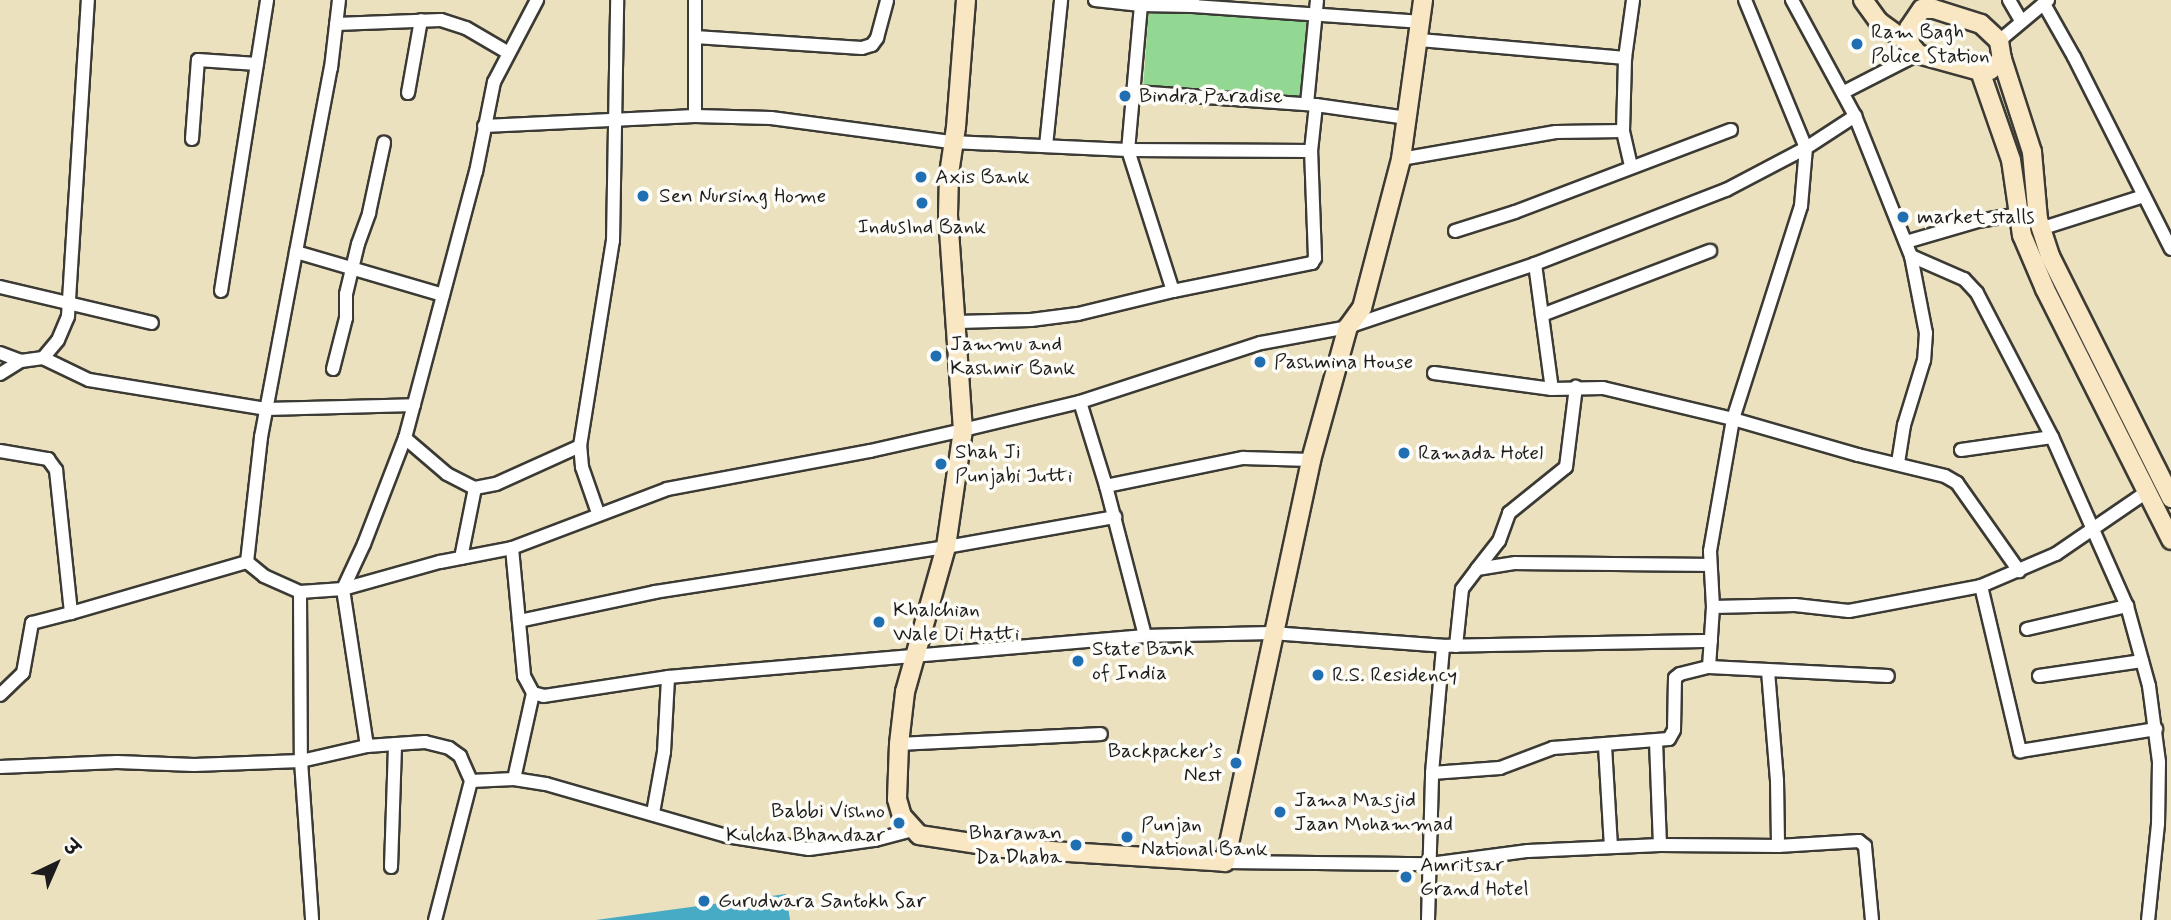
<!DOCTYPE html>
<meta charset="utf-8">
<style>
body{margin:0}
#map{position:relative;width:2171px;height:920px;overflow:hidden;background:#ece1be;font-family:Mynerve,"Playpen Sans Deva",sans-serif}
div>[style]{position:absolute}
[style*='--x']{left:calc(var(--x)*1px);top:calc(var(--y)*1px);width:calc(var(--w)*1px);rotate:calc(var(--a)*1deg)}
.green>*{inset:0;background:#92d892}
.water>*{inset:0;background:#47abc6}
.roads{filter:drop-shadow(2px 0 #3b3a34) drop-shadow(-2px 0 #3b3a34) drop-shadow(0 2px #3b3a34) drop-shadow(0 -2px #3b3a34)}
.street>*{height:12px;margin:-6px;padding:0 6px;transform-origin:6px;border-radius:6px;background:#fff}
.secondary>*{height:18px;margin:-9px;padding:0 9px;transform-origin:9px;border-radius:9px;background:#f9e7c3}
.dots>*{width:19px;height:19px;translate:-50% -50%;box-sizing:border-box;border:4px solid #fdfcf7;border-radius:50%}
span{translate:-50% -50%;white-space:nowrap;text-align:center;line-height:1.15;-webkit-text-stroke:7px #fdfcf7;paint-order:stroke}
.poi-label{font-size:21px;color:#1c1c1c}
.left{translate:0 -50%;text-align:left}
.right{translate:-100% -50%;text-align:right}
.north{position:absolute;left:21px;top:829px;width:70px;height:70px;-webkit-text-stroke:5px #fdfcf7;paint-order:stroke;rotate:44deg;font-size:19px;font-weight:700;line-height:28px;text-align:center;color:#1c1c1c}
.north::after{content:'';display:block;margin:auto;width:24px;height:32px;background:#1c1c1c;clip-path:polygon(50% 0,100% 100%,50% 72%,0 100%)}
</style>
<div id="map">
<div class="green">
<div style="clip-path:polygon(1149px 9px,1309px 21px,1303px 101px,1143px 89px)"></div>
</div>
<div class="water">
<div style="clip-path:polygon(786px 894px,790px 920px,596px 920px)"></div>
</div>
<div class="roads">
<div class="street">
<div style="--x:695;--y:0;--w:116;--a:90"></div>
<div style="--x:1095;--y:0;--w:46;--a:6.2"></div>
<div style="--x:1193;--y:0;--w:6;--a:90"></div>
<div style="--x:1193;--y:6;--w:52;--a:-178.9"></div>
<div style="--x:1141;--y:5;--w:146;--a:95.1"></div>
<div style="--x:1128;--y:150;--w:148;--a:72.3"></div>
<div style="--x:1173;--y:291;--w:142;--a:-11.4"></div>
<div style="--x:1312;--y:263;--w:6;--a:-59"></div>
<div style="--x:1315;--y:258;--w:107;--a:-92.1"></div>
<div style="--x:2009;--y:0;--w:24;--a:60"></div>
<div style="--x:2044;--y:4;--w:61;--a:60.5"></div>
<div style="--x:2074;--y:57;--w:215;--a:63.2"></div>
<div style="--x:1193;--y:6;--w:230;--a:4"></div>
<div style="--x:336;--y:24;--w:105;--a:-2.2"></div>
<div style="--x:441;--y:20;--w:26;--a:18"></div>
<div style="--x:466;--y:28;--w:48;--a:30.3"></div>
<div style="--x:695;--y:37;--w:167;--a:3.8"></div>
<div style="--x:862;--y:48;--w:10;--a:-17"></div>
<div style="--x:872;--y:45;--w:9;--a:-54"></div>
<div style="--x:877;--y:38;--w:39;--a:-75"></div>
<div style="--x:1420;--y:40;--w:206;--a:5"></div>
<div style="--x:1999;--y:41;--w:64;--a:-39.9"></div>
<div style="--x:1135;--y:92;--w:181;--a:4.1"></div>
<div style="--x:1844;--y:92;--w:83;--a:-27.2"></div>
<div style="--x:408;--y:93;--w:74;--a:-79.9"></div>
<div style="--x:1307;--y:104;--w:104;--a:-84.5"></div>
<div style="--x:1855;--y:116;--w:151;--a:68.2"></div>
<div style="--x:1911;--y:256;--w:78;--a:79"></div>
<div style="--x:1926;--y:333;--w:27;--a:94"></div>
<div style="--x:1924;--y:360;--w:68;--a:107.1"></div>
<div style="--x:1904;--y:425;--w:39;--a:99"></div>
<div style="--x:484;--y:126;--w:211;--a:-2.7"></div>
<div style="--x:695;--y:116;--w:76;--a:1.5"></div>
<div style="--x:771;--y:118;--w:183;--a:7.6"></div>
<div style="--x:952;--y:142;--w:176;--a:2.6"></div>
<div style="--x:1128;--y:150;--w:183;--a:0.3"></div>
<div style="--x:1311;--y:151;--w:46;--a:-83.8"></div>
<div style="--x:1316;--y:105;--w:92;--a:8.1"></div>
<div style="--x:192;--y:139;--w:79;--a:-85.7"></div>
<div style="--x:198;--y:60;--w:59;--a:3.9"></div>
<div style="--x:1046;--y:146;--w:147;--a:-84.1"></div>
<div style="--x:1401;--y:159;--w:157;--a:-9.9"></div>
<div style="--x:1556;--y:132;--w:67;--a:-0.9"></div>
<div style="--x:1631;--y:166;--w:36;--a:-103"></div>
<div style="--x:1623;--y:131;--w:73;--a:-88.4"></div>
<div style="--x:1625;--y:58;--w:59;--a:-82.1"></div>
<div style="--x:2040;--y:229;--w:109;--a:-17.6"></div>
<div style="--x:1455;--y:231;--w:63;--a:-17.6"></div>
<div style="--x:1515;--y:212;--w:231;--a:-20.8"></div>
<div style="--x:1906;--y:242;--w:75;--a:-16.3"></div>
<div style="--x:1978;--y:221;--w:60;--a:-9.6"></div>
<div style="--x:296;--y:252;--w:153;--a:16.3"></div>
<div style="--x:1911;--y:256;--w:58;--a:23.5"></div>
<div style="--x:1964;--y:279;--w:19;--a:47"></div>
<div style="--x:1977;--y:293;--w:162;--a:62.5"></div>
<div style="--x:2052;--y:437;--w:185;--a:66.1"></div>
<div style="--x:2127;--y:606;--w:83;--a:74.6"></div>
<div style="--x:2149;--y:686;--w:77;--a:82.5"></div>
<div style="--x:2159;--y:762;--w:62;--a:90.9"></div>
<div style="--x:2158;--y:824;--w:97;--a:95.9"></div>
<div style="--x:1535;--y:264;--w:126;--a:82.3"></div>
<div style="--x:0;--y:287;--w:156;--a:13.3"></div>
<div style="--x:221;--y:291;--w:295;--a:-81"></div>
<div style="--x:1542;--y:315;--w:180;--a:-20.9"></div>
<div style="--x:957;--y:322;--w:74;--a:-1.5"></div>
<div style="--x:1031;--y:320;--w:47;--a:-7.3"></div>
<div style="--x:1078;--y:314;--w:98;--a:-13.6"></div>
<div style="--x:0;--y:353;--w:22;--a:21"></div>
<div style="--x:21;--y:361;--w:22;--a:-8"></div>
<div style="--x:43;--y:358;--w:23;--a:-50"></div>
<div style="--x:58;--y:340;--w:26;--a:-67"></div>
<div style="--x:68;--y:316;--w:317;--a:-86.4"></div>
<div style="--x:43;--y:358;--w:51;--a:25.6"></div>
<div style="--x:89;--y:380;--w:179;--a:9.3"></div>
<div style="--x:266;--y:409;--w:148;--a:-1.5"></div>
<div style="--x:333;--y:369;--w:53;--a:-75.7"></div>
<div style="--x:346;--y:318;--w:24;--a:-90"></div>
<div style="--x:346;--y:294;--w:51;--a:-76.5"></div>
<div style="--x:358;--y:244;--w:33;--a:-70"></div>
<div style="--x:369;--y:213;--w:72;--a:-77.9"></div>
<div style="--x:1434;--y:373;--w:119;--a:7.7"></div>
<div style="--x:1552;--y:389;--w:51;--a:-1.1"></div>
<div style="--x:1603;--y:388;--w:134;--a:13.4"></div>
<div style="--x:1733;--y:419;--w:130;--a:16.1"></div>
<div style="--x:1858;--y:455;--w:89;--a:13.6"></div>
<div style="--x:1945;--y:476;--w:14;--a:30"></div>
<div style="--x:1957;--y:483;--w:108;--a:54.8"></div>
<div style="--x:0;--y:374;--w:25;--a:-32"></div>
<div style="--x:1080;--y:402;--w:88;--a:72.8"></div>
<div style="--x:1106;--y:486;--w:140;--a:-11.6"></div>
<div style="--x:1243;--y:458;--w:68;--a:1.7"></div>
<div style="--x:405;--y:438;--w:55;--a:40.6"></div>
<div style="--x:447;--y:474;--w:31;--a:27"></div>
<div style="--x:475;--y:488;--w:21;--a:-11"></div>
<div style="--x:496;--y:484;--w:92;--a:-24.3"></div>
<div style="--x:1961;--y:450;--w:92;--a:-8.1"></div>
<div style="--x:0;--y:451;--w:49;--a:9.5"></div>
<div style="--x:48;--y:459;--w:14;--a:54"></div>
<div style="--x:56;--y:470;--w:144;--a:84"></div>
<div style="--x:71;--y:613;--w:183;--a:-16.2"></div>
<div style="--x:1106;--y:486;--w:155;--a:75.4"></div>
<div style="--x:598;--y:513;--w:49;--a:-109.2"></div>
<div style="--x:582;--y:467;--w:21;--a:-95"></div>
<div style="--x:580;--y:446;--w:208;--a:-80.9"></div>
<div style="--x:613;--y:241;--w:241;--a:-89"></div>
<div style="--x:512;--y:548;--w:166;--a:-20.8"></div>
<div style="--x:667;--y:489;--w:207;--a:-10.6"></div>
<div style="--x:870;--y:451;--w:95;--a:-12.7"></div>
<div style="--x:963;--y:430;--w:120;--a:-13.5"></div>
<div style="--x:1080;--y:402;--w:190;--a:-18.1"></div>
<div style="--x:1261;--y:343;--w:88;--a:-10.4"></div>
<div style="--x:1348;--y:327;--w:197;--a:-18.6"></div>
<div style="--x:1535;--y:264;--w:205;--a:-21.2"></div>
<div style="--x:1726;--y:190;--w:90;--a:-27.7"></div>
<div style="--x:1806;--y:148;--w:59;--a:-33.1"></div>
<div style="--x:1855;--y:116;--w:132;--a:-118.5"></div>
<div style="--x:461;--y:558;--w:71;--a:-78.7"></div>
<div style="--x:247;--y:562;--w:22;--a:39"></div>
<div style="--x:264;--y:576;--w:39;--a:24"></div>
<div style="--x:300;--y:592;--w:43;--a:-4"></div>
<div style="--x:343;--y:589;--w:101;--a:-15.6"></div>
<div style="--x:440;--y:562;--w:73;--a:-11"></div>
<div style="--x:512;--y:548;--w:129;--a:84.6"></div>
<div style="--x:524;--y:676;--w:19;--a:62"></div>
<div style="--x:533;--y:693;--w:11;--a:15"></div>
<div style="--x:544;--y:696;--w:125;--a:-8.7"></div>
<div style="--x:668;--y:677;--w:479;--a:-4.9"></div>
<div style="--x:1145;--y:636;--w:127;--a:-1.4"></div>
<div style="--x:1272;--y:633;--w:171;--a:4.3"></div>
<div style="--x:1443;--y:646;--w:268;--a:-1.1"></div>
<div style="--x:247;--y:562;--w:126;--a:-83.6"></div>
<div style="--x:261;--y:437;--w:376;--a:-79.3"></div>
<div style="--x:331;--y:68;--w:68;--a:-83.3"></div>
<div style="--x:1477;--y:569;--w:36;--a:-52"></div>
<div style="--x:1499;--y:541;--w:30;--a:-70"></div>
<div style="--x:1509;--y:513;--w:73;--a:-38.9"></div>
<div style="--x:1566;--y:467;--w:81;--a:-82.9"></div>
<div style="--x:1981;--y:586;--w:170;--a:76.7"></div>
<div style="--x:2020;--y:751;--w:138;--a:-9.2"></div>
<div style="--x:300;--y:592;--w:169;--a:89.7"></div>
<div style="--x:301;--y:761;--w:159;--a:86"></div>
<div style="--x:1713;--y:607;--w:82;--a:-1.4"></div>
<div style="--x:1795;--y:605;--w:54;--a:6.3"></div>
<div style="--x:1849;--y:611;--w:134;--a:-10.7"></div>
<div style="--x:1981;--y:586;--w:82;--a:-23.1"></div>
<div style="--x:2056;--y:554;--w:108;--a:-34.4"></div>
<div style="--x:519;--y:621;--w:139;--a:-12"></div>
<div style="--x:655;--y:592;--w:294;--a:-8.8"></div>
<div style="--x:946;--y:547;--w:172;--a:-10.1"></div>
<div style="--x:2027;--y:629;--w:103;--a:-13"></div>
<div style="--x:1456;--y:646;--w:57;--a:-84"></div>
<div style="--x:1462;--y:589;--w:25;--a:-53"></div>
<div style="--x:1477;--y:569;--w:39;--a:-9"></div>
<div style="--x:1516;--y:563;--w:194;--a:0.6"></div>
<div style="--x:1709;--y:667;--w:60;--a:-86.2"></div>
<div style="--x:1713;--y:607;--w:56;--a:-93.1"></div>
<div style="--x:1710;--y:551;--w:134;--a:-80.1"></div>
<div style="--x:1733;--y:419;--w:224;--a:-72.3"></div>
<div style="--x:1801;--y:206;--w:58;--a:-85.1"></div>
<div style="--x:1806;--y:148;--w:160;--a:-112.4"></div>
<div style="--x:1768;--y:671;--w:109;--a:85.3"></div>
<div style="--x:1777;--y:780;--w:66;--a:89.1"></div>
<div style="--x:2039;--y:676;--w:104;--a:-8.3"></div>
<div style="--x:0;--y:695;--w:32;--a:-44"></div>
<div style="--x:23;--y:673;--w:51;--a:-79.8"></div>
<div style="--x:32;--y:623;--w:40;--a:-14.4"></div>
<div style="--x:1656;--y:741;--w:104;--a:87.8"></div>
<div style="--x:899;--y:744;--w:202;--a:-2.8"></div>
<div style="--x:367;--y:746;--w:159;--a:-98.7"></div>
<div style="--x:343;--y:589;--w:50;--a:-65"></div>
<div style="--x:364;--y:544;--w:114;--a:-68.9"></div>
<div style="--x:405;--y:438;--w:275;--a:-75.1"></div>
<div style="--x:476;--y:172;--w:92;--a:-78.7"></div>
<div style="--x:494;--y:82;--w:93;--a:-62.3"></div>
<div style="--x:1605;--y:746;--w:101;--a:86.6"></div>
<div style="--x:0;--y:767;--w:117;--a:-2.4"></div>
<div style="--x:117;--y:762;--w:77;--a:2.2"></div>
<div style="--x:194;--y:765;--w:107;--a:-2.1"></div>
<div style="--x:301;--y:761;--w:68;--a:-12.8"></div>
<div style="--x:367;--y:746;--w:58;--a:-3.9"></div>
<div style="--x:425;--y:742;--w:25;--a:14"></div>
<div style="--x:449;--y:748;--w:14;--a:36"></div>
<div style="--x:460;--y:756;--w:27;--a:66"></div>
<div style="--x:471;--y:781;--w:144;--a:104.5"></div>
<div style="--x:1432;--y:773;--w:68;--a:-4.2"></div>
<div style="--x:1500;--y:768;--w:57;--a:-20.7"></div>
<div style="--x:1553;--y:748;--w:116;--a:-4.4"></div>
<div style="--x:1669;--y:739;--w:10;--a:-61"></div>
<div style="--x:1674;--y:730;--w:52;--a:-88.9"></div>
<div style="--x:1675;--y:678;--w:6;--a:-39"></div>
<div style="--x:1680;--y:674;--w:30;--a:-14"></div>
<div style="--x:1709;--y:667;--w:179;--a:2.9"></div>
<div style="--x:514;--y:779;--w:88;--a:-77.5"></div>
<div style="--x:471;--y:781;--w:43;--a:-2.7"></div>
<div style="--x:514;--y:779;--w:32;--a:9"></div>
<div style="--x:546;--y:784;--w:187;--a:16.1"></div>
<div style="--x:726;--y:836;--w:84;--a:8.9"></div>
<div style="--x:809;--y:849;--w:67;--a:-7.8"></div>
<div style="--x:875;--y:840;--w:38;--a:-15"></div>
<div style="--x:653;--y:813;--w:62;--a:-79.8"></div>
<div style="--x:664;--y:752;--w:75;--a:-86.9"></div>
<div style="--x:1225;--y:862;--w:205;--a:0.6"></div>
<div style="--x:1430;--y:864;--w:99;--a:-7.6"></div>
<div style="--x:1528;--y:851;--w:132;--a:-2.6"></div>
<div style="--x:1660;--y:845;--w:118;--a:0.5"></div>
<div style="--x:1778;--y:846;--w:81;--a:-3.5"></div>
<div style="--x:1859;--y:841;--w:8;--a:40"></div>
<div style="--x:1865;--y:846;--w:74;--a:84.6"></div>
<div style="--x:391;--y:867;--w:123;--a:-88.1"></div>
<div style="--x:1428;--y:920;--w:147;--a:-88.4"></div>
<div style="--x:1432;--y:773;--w:127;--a:-85"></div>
</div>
<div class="secondary">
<div style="--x:966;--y:0;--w:127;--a:94.5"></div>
<div style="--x:956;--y:127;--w:48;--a:98.5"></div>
<div style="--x:949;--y:174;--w:42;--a:91.4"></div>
<div style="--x:948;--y:216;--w:215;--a:86"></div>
<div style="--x:963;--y:430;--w:118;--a:98.3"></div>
<div style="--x:946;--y:547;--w:151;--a:105.8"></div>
<div style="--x:905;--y:692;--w:52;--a:96.6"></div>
<div style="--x:899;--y:744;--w:55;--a:92.1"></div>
<div style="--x:897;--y:799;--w:18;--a:74"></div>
<div style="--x:902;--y:816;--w:25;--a:48"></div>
<div style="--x:919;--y:835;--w:86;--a:8.7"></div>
<div style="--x:1004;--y:848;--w:221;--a:3.6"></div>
<div style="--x:1225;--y:862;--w:411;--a:-77.9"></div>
<div style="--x:1311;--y:460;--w:138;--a:-74.5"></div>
<div style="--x:1348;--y:327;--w:24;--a:-54"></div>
<div style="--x:1362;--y:308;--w:154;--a:-75.3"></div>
<div style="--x:1401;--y:159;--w:161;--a:-82.1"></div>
<div style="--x:1863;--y:0;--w:26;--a:54"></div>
<div style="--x:1878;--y:21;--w:39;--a:36"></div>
<div style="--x:1922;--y:9;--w:12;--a:0"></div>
<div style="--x:1934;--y:9;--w:49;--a:17.7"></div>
<div style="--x:1981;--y:24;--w:25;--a:43"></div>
<div style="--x:1999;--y:41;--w:18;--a:81"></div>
<div style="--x:2002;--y:59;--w:16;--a:137"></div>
<div style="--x:1990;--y:70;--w:10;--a:174"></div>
<div style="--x:1980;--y:71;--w:64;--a:-164.7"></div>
<div style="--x:1918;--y:54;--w:13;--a:-129"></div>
<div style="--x:1910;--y:44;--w:16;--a:-94"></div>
<div style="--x:1909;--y:28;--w:23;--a:-56"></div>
<div style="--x:2002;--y:59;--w:98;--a:72.1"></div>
<div style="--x:2032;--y:152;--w:67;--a:84.9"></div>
<div style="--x:2038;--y:219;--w:39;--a:72"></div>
<div style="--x:2050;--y:256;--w:271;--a:63.4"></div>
<div style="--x:1980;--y:71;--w:94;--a:70.8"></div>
<div style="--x:2011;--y:160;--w:76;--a:81.7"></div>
<div style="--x:2022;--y:235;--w:59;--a:66.9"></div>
<div style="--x:2045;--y:289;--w:281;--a:63.3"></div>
</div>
</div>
<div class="dots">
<div style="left:1857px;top:44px;background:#1f6fb2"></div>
<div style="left:1125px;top:96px;background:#1f6fb2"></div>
<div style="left:921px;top:177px;background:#1f6fb2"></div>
<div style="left:643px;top:196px;background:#1f6fb2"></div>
<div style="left:922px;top:203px;background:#1f6fb2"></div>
<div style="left:1903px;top:217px;background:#1f6fb2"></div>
<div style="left:936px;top:356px;background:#1f6fb2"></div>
<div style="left:1260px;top:362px;background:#1f6fb2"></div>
<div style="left:1404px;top:453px;background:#1f6fb2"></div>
<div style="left:941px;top:464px;background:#1f6fb2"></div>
<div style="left:879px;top:622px;background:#1f6fb2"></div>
<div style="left:1078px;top:661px;background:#1f6fb2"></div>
<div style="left:1318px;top:675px;background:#1f6fb2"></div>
<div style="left:1236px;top:763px;background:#1f6fb2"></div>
<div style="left:1280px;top:812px;background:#1f6fb2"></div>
<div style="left:899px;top:823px;background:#1f6fb2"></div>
<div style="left:1127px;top:837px;background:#1f6fb2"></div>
<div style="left:1076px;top:845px;background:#1f6fb2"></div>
<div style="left:1406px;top:877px;background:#1f6fb2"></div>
<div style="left:704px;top:901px;background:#1f6fb2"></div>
</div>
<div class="poi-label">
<span class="left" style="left:1871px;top:44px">Ram Bagh<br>Police Station</span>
<span class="left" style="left:1139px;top:96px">Bindra Paradise</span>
<span class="left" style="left:935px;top:177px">Axis Bank</span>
<span class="left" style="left:659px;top:196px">Sen Nursing Home</span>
<span class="left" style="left:1917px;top:217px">market stalls</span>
<span style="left:922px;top:227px">IndusInd Bank</span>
<span class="left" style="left:950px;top:356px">Jammu and<br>Kashmir Bank</span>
<span class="left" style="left:1274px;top:362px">Pashmina House</span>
<span class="left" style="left:955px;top:464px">Shah Ji<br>Punjabi Jutti</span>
<span class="left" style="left:1418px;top:453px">Ramada Hotel</span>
<span class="left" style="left:893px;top:622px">Khalchian<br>Wale Di Hatti</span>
<span class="left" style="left:1092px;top:661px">State Bank<br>of India</span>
<span class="left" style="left:1332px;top:675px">R.S. Residency</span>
<span class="right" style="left:1222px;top:763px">Backpacker’s<br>Nest</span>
<span class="left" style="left:1294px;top:812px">Jama Masjid<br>Jaan Mohammad</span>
<span class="right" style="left:885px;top:823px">Babbi Vishno<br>Kulcha Bhandaar</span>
<span class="left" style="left:1141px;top:837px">Punjan<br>National Bank</span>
<span class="right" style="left:1062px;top:845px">Bharawan<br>Da Dhaba</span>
<span class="left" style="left:1420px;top:877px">Amritsar<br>Grand Hotel</span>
<span class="left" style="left:718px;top:901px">Gurudwara Santokh Sar</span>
</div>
<div class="north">उ</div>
</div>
